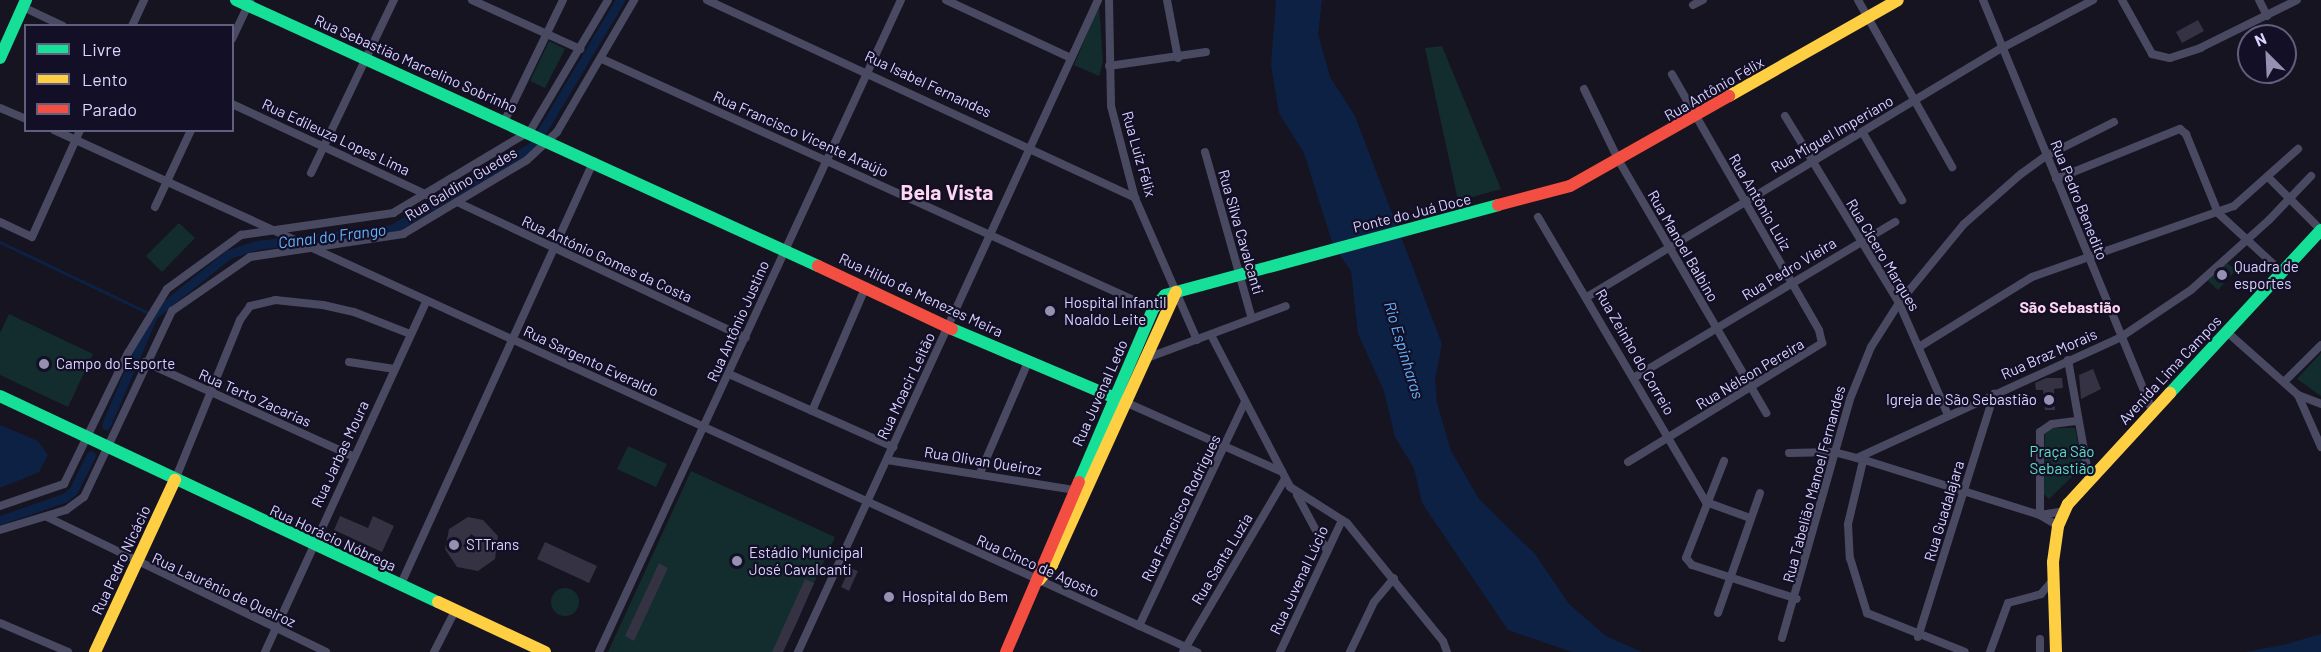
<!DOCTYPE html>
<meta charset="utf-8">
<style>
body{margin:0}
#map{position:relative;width:2321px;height:652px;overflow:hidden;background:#161421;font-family:Barlow,sans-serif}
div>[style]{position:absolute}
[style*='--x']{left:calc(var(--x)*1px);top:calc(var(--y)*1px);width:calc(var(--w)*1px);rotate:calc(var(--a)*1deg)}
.green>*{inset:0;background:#132c2d}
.round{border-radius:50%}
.water>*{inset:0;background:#0d2144}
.stream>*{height:3px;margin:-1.5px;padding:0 1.5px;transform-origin:1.5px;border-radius:1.5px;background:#0d2144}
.canal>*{height:9px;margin:-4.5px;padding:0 4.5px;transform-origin:4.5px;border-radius:4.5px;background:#0d2144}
.building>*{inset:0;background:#343243}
.street>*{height:8px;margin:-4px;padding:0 4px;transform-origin:4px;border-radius:4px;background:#4a4962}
.fast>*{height:12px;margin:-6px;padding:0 6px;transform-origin:6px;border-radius:6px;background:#16e098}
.slow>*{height:12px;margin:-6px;padding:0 6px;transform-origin:6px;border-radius:6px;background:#ffcf43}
.jam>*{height:12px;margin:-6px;padding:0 6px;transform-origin:6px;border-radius:6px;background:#f24e42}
.dots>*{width:16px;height:16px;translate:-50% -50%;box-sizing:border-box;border:3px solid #130f26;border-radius:50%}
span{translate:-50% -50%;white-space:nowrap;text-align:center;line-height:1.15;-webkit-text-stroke:4.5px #130f26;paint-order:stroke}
.street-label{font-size:15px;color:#d9d4ff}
.poi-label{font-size:15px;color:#d9d4ff}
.left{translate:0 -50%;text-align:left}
.right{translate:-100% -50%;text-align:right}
.park-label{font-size:15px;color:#5fe0c0}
.water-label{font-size:16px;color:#62b6ff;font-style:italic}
.neighbourhood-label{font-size:16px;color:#ffd6f0;font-weight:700}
.district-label{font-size:21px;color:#ffd6f0;font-weight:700}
.legend{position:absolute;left:24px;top:24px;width:210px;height:108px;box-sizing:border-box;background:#130f26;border:2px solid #625e7d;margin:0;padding:8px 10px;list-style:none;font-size:18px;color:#d9d4ff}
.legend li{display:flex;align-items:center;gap:12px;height:30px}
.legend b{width:30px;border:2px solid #625e7d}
.north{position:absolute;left:2237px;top:24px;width:60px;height:60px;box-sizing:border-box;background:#130f26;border:2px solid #625e7d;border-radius:50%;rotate:336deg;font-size:16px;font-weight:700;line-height:24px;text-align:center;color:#d9d4ff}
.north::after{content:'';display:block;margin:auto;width:21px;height:27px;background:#9591b1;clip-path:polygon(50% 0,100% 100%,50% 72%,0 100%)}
</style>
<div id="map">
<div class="green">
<div style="clip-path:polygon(1099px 5px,1103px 62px,1099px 76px,1074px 65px)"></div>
<div style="clip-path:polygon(549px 41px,565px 49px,545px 88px,530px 81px)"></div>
<div style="clip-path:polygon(1442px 46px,1501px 189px,1458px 201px,1425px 48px)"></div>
<div style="clip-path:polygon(179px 223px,195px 238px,162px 272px,146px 256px)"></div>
<div style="clip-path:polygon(2226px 262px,2236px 270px,2218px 290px,2208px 281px)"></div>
<div style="clip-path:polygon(9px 314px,93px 354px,68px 407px,0 375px,0 333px)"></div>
<div style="clip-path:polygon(2321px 353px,2321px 396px,2297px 379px)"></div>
<div style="clip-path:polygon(2045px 428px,2075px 428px,2083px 466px,2049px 499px,2044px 494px)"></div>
<div style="clip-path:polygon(628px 446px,667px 464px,656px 487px,617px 469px)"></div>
<div style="clip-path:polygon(691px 471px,835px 537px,783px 652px,608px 652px)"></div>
<div class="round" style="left:551px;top:588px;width:28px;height:28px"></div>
</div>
<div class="water">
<div style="clip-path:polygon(1276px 0,1322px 0,1318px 34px,1330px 77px,1355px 116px,1442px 344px,1435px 380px,1437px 403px,1451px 451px,1479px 499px,1535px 554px,1569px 604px,1606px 636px,1642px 652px,1572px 652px,1508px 630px,1422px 503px,1414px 468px,1395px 437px,1384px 391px,1358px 334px,1351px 271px,1333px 245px,1304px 153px,1279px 113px,1271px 65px)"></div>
<div style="clip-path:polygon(0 425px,38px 441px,48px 455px,39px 472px,0 488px)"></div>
<div style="clip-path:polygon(2321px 634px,2321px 652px,2245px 652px,2283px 645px)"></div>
</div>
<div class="stream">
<div style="--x:0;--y:242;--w:166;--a:25.6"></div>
</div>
<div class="canal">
<div style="--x:106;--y:425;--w:120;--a:-66.9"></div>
<div style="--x:153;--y:315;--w:97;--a:-38.8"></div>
<div style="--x:229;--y:254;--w:28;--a:-18"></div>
<div style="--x:256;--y:245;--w:137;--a:-6.7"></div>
<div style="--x:392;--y:229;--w:164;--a:-30.5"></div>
<div style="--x:533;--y:146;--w:170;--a:-59.2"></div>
<div style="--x:0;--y:520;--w:68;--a:-19"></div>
<div style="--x:64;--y:498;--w:11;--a:-38"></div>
<div style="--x:73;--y:491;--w:40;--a:-63.4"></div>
</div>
<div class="building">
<div style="clip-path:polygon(2198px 20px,2204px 31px,2182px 43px,2176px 32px)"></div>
<div style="clip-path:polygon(2093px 369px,2101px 389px,2081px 399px,2079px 375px)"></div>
<div style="clip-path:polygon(2046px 378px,2062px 378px,2063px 388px,2054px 389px,2055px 410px,2045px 410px,2043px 390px,2036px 390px,2035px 383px)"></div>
<div style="clip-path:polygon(340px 516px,368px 528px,373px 516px,394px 526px,382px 552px,334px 530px)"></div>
<div style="clip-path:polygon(evenodd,468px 517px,483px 520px,498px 536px,495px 559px,478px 571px,457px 567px,445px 549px,449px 529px,468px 517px,471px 534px,481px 541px,474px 553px,463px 546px,471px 534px)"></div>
<div style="clip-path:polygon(545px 542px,597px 566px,589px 583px,537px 559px)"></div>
<div style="clip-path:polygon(659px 563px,668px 568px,634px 641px,625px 636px)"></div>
<div style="clip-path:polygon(850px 568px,858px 571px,849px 591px,841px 587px)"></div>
<div style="clip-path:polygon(805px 579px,814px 583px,797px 622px,783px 652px,772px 652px)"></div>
</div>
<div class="street">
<div style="--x:472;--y:0;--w:119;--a:24.4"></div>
<div style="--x:707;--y:0;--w:472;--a:24.8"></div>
<div style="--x:946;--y:0;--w:138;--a:24.9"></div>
<div style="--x:1109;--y:0;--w:106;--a:88.9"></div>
<div style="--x:1111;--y:106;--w:95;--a:75.4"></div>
<div style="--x:1135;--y:198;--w:155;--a:66.4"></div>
<div style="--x:1167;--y:0;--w:59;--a:79.3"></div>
<div style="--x:1858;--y:0;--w:192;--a:60.6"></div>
<div style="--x:1983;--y:0;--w:443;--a:67.6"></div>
<div style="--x:2122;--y:0;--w:62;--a:60.9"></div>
<div style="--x:2152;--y:54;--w:18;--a:13"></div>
<div style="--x:2170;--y:58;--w:32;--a:-18"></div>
<div style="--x:2200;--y:48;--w:108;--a:-26.3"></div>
<div style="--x:2259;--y:0;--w:18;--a:63"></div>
<div style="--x:1693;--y:5;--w:11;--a:-27"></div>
<div style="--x:23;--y:7;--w:44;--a:25.4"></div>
<div style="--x:132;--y:26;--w:29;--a:-65"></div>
<div style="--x:232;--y:39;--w:42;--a:-64.7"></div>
<div style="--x:602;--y:59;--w:605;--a:24.4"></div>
<div style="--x:1109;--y:66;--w:98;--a:-8.2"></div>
<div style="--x:1584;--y:89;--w:80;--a:64.1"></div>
<div style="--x:1619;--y:161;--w:292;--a:59.7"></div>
<div style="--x:232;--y:104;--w:215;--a:25"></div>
<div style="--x:0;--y:108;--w:28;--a:23"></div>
<div style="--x:1785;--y:116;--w:219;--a:58.6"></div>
<div style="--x:1899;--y:303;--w:120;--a:66.4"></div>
<div style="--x:505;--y:120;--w:133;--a:-64.2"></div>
<div style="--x:54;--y:130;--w:1257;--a:24.55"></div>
<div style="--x:1863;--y:133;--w:78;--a:59.8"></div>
<div style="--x:1205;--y:152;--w:173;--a:74.3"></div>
<div style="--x:311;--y:173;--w:192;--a:-64.4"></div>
<div style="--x:2269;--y:178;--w:74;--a:45"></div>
<div style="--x:2056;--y:179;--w:134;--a:-22"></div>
<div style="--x:2180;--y:129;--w:8;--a:40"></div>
<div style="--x:2186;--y:134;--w:85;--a:67.9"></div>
<div style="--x:2218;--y:213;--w:88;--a:42.7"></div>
<div style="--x:457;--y:202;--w:319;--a:25.2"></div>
<div style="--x:155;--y:207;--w:85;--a:-64.9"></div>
<div style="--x:1538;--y:217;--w:331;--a:59.5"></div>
<div style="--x:1706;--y:502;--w:47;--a:20"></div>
<div style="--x:0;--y:222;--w:35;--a:25"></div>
<div style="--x:32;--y:237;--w:117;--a:-65.8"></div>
<div style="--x:1587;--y:297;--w:484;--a:-31"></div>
<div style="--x:2002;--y:48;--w:103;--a:-27.8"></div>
<div style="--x:2227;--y:332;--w:95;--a:41.6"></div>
<div style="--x:2298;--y:395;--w:25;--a:21"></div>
<div style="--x:1211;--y:335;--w:171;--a:62.5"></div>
<div style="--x:1290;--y:487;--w:67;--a:32.3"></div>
<div style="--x:1347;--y:523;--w:152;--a:50.9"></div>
<div style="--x:1443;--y:641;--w:12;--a:70"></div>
<div style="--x:1919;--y:347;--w:133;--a:-31.8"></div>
<div style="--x:2032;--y:277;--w:214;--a:-19.4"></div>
<div style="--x:2234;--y:206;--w:86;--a:-41.7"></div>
<div style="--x:1147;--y:358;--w:148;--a:-20.5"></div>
<div style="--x:2068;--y:360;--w:120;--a:79.9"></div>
<div style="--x:145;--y:362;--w:230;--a:24.4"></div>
<div style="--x:349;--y:362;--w:46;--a:8.8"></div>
<div style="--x:729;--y:374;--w:180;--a:24"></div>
<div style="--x:1635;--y:377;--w:303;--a:-30.8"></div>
<div style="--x:2284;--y:382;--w:52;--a:-45"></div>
<div style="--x:2298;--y:395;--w:57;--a:66.1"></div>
<div style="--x:1125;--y:402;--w:172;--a:24"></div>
<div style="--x:812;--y:411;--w:136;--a:-66.6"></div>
<div style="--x:1789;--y:453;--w:45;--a:-1.3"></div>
<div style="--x:1834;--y:452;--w:24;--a:15"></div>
<div style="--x:1857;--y:458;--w:290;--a:-24.6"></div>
<div style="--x:2121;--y:337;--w:84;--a:-33.9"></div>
<div style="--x:2191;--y:290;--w:105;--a:-41.9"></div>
<div style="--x:2269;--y:220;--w:61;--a:-46.3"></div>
<div style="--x:1858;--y:458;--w:191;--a:17.4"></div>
<div style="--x:2040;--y:515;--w:21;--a:31"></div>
<div style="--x:887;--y:460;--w:189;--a:9.1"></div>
<div style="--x:1724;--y:461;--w:104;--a:111.4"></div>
<div style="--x:1686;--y:558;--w:9;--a:49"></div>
<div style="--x:1692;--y:565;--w:110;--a:17.9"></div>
<div style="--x:1863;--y:461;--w:65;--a:103.4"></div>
<div style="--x:1848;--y:524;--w:34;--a:87"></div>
<div style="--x:1850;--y:558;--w:58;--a:72.8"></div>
<div style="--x:1867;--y:613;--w:105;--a:21.7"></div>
<div style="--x:1628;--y:462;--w:228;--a:-31.5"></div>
<div style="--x:1822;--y:343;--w:13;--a:-103"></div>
<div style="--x:1819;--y:330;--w:295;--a:-119.9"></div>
<div style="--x:980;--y:473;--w:123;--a:-66.6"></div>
<div style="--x:175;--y:480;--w:173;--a:-67.9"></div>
<div style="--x:240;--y:320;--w:17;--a:-54"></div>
<div style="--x:250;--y:306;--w:26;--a:-13"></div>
<div style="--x:275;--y:300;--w:48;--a:5.9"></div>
<div style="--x:323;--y:305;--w:32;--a:13"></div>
<div style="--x:354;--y:312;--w:60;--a:21.4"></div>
<div style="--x:1297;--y:495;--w:64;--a:61.8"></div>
<div style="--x:0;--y:506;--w:68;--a:-19"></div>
<div style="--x:64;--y:484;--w:146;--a:-64"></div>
<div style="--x:128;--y:353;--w:75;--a:-58.6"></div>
<div style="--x:167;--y:289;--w:92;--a:-36.1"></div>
<div style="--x:241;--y:235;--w:154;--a:-8.2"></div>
<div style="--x:393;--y:213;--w:160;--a:-30.9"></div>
<div style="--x:530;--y:131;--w:152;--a:-59.2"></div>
<div style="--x:2040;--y:515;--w:83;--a:-90"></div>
<div style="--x:2040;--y:432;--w:14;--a:-34"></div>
<div style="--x:2052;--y:424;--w:26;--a:-7"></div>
<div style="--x:2040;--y:515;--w:24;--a:-9"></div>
<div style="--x:47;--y:517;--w:310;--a:25.8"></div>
<div style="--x:0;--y:530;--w:69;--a:-16.9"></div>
<div style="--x:66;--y:510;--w:22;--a:-36"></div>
<div style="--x:84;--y:497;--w:206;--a:-64.7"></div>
<div style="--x:172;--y:311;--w:95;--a:-34.7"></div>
<div style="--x:250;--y:257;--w:155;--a:-8.5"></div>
<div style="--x:403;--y:234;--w:144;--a:-30.8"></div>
<div style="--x:527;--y:160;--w:41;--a:-43"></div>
<div style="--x:557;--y:132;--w:153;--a:-59.7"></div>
<div style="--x:400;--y:586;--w:467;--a:-65.5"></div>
<div style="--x:1718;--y:613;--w:127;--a:-70.7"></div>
<div style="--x:0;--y:623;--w:74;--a:23.1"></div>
<div style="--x:1139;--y:626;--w:248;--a:-64.7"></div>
<div style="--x:1918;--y:637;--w:255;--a:-72.6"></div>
<div style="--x:1782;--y:638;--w:248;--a:-74.1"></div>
<div style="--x:1850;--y:399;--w:56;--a:-68"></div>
<div style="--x:1871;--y:347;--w:52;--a:-57.5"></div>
<div style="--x:1899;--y:303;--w:102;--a:-50.6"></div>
<div style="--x:1964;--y:224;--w:76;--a:-41.3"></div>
<div style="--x:2021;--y:174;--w:31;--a:-36"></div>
<div style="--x:2046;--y:156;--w:76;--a:-26.6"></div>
<div style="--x:265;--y:652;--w:385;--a:-65.3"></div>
<div style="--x:434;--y:652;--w:46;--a:-62.9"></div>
<div style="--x:599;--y:652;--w:719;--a:-65.15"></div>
<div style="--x:798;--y:652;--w:718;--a:-65.29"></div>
<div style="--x:1183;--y:652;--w:201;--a:-59.5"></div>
<div style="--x:1280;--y:652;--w:146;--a:-64.8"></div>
<div style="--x:1350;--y:652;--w:55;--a:-64.4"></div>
<div style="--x:1374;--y:602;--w:31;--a:-50"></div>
<div style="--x:1990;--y:652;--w:52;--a:-69.8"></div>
<div style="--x:2008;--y:603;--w:34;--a:-15"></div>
<div style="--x:2041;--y:594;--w:18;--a:-49"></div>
<div style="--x:2040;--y:652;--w:13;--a:-90"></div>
</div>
<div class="fast">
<div style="--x:236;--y:0;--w:640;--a:24.56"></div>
<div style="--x:0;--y:58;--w:64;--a:-65.9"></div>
<div style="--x:952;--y:329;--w:188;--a:22.9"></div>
<div style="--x:2170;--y:393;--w:222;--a:-47.2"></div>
<div style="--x:0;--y:396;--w:484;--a:25.2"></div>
<div style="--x:1079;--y:482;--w:188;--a:-66.8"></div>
<div style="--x:1153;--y:309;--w:18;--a:-49"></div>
<div style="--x:1165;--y:295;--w:345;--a:-15.1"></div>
</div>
<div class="slow">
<div style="--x:1729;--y:96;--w:194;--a:-29.6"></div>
<div style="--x:1039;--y:580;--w:20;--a:-49"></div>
<div style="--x:1052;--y:565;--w:300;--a:-65.6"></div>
<div style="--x:438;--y:602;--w:118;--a:25"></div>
<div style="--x:95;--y:652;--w:190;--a:-65.1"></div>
<div style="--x:2056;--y:652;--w:90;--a:-91.9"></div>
<div style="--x:2053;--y:562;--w:36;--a:-82"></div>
<div style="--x:2058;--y:526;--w:24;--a:-66"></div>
<div style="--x:2068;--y:504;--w:151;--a:-47.4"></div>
</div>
<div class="jam">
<div style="--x:1498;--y:205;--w:74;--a:-14.8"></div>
<div style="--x:1570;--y:186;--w:183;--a:-29.5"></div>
<div style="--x:818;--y:266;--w:148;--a:25.2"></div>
<div style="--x:1006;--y:652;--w:185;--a:-66.8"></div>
</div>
<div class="dots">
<div style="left:2222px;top:275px;background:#9591b1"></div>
<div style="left:1050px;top:311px;background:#9591b1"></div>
<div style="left:44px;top:364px;background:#9591b1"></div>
<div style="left:2049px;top:400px;background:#9591b1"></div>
<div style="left:454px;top:545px;background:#9591b1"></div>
<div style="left:737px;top:561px;background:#9591b1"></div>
<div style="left:889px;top:597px;background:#9591b1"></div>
</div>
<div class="street-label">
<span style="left:416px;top:64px;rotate:24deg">Rua Sebastião Marcelino Sobrinho</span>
<span style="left:928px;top:84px;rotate:25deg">Rua Isabel Fernandes</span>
<span style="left:1714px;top:89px;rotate:-30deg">Rua Antônio Félix</span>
<span style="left:801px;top:134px;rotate:24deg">Rua Francisco Vicente Araújo</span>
<span style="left:1832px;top:134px;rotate:-30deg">Rua Miguel Imperiano</span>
<span style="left:336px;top:137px;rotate:25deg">Rua Edileuza Lopes Lima</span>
<span style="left:1139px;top:154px;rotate:74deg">Rua Luiz Félix</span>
<span style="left:461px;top:184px;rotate:-31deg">Rua Galdino Guedes</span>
<span style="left:2079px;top:200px;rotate:68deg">Rua Pedro Benedito</span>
<span style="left:1760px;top:202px;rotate:60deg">Rua Antônio Luiz</span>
<span style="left:1412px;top:213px;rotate:-14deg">Ponte do Juá Doce</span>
<span style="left:1241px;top:232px;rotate:74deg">Rua Silva Cavalcanti</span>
<span style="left:1683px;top:246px;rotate:60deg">Rua Manoel Balbino</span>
<span style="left:1883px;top:255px;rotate:59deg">Rua Cícero Marques</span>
<span style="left:607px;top:259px;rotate:25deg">Rua António Gomes da Costa</span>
<span style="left:1789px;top:269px;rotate:-31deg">Rua Pedro Vieira</span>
<span style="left:921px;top:295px;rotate:25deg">Rua Hildo de Menezes Meira</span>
<span style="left:738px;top:321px;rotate:-66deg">Rua Antônio Justino</span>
<span style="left:1635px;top:352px;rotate:60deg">Rua Zeinho do Correio</span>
<span style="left:2049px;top:354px;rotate:-24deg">Rua Braz Morais</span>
<span style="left:591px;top:361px;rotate:25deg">Rua Sargento Everaldo</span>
<span style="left:2170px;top:370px;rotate:-47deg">Avenida Lima Campos</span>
<span style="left:1750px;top:374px;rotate:-31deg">Rua Nélson Pereira</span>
<span style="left:906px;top:386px;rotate:-65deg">Rua Moacir Leitão</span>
<span style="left:1100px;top:393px;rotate:-66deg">Rua Juvenal Ledo</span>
<span style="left:255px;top:398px;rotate:24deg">Rua Terto Zacarias</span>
<span style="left:340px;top:454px;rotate:-65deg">Rua Jarbas Moura</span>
<span style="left:983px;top:461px;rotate:9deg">Rua Olivan Queiroz</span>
<span style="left:1814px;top:484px;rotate:-75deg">Rua Tabelião Manoel Fernandes</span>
<span style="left:1181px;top:508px;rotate:-64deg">Rua Francisco Rodrigues</span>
<span style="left:1944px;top:511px;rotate:-73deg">Rua Guadalajara</span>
<span style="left:333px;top:538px;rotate:25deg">Rua Horácio Nóbrega</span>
<span style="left:1222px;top:559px;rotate:-59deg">Rua Santa Luzia</span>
<span style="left:121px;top:560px;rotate:-65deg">Rua Pedro Nicácio</span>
<span style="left:1038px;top:566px;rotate:24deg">Rua Cinco de Agosto</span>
<span style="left:1299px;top:580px;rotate:-65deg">Rua Juvenal Lúcio</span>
<span style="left:224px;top:590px;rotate:25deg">Rua Laurênio de Queiroz</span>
</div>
<div class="poi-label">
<span class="left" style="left:2234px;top:275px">Quadra de<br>esportes</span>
<span class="left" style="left:1064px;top:311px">Hospital Infantil<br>Noaldo Leite</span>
<span class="left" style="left:56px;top:364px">Campo do Esporte</span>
<span class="right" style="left:2037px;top:400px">Igreja de São Sebastião</span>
<span class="left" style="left:466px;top:545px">STTrans</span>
<span class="left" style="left:749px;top:561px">Estádio Municipal<br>José Cavalcanti</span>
<span class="left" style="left:902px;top:597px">Hospital do Bem</span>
</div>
<div class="park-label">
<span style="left:2062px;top:460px">Praça São<br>Sebastião</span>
</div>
<div class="water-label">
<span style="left:332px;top:236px;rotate:-7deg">Canal do Frango</span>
<span style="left:1404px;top:350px;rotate:73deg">Rio Espinharas</span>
</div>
<div class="neighbourhood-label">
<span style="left:2070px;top:307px">São Sebastião</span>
</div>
<div class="district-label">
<span style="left:947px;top:192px">Bela Vista</span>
</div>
<ul class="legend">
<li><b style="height:8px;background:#16e098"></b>Livre</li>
<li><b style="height:8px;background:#ffcf43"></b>Lento</li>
<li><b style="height:8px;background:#f24e42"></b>Parado</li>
</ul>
<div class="north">N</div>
</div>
